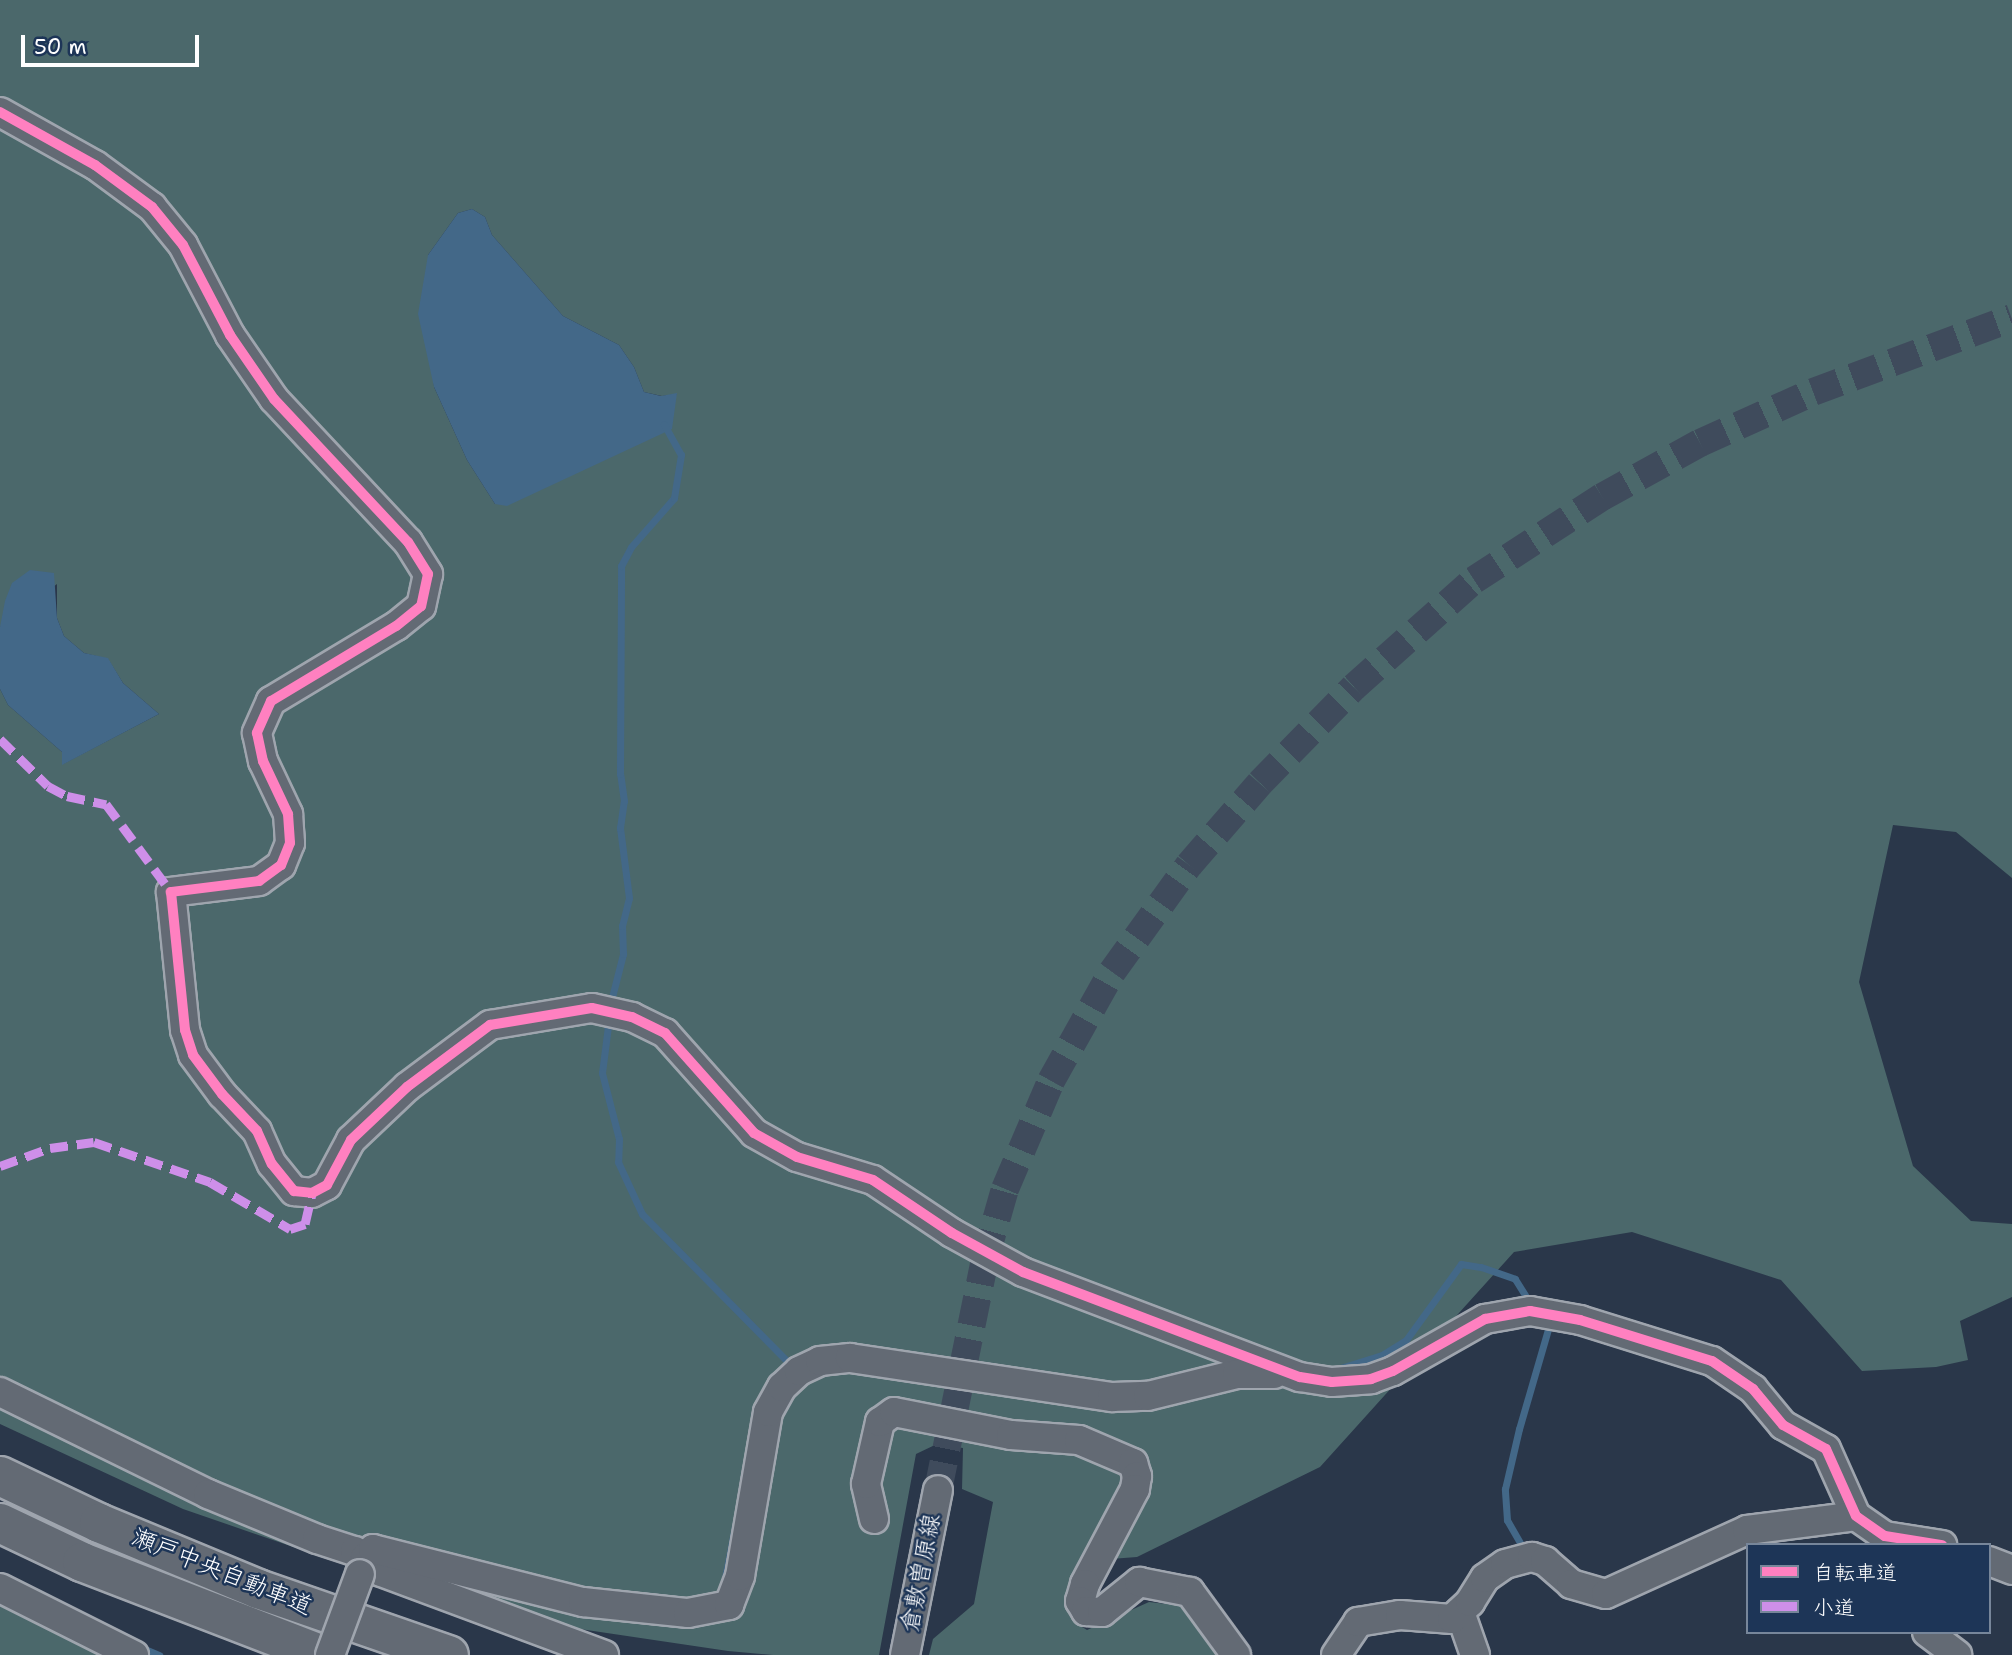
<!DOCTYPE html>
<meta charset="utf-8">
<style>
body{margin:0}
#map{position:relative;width:2012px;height:1655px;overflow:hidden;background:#2a374a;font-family:"Shantell Sans","Klee One",sans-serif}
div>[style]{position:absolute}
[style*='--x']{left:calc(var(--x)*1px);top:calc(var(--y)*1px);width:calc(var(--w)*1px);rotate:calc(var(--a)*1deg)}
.green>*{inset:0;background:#4b686b}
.water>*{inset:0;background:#436888}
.stream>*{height:7px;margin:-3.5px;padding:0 3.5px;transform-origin:3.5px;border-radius:3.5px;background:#436888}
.minor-tunnel>*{height:28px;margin-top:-14px;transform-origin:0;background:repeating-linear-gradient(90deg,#3f4b5c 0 28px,transparent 0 42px)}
.roads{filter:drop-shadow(2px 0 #9fa5ae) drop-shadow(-2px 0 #9fa5ae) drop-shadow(0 2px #9fa5ae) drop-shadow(0 -2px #9fa5ae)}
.minor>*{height:28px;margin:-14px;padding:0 14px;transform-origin:14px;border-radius:14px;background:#636a74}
.highway>*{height:38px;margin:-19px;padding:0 19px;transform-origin:19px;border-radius:19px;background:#636a74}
.bridges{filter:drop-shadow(2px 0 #9fa5ae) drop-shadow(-2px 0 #9fa5ae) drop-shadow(0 2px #9fa5ae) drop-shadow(0 -2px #9fa5ae)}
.minor-bridge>*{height:28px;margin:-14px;padding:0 14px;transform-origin:14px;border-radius:14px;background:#636a74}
.quiet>*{height:9px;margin-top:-4.5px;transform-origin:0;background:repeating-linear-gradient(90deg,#ce8fe9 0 18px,transparent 0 27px)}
.cycleway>*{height:10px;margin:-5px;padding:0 5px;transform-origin:5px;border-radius:5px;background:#ff80c0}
span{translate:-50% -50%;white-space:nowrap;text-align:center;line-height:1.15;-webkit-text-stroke:5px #1d3557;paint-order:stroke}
.street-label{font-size:24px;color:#fff}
.legend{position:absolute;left:1746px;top:1543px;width:245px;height:91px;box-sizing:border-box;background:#1d3557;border:2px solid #77869a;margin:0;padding:9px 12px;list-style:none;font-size:21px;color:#fff}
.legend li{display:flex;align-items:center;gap:14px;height:35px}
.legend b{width:35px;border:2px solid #77869a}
.scale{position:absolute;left:21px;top:35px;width:178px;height:32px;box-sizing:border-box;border:4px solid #fff;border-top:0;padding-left:9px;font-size:21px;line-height:24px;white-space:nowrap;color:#fff;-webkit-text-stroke:5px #1d3557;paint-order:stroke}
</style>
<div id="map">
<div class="green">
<div style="clip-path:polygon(evenodd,0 0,2012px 0,2012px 878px,1956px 832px,1893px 825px,1859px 982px,1913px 1166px,1971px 1221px,2012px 1224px,2012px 1297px,1960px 1321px,1968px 1360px,1936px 1367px,1862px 1371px,1781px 1280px,1632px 1232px,1514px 1252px,1320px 1467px,1137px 1557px,1084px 1561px,1066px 1606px,1074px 1622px,1087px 1630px,1149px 1602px,1184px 1606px,1196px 1627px,1224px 1655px,929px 1655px,933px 1639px,974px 1604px,993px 1502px,962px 1489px,963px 1448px,937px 1444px,916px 1454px,879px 1655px,773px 1655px,728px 1651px,553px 1625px,375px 1553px,331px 1560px,183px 1509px,0 1424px,0 689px,8px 705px,62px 752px,63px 764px,159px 714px,123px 683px,108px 659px,84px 653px,64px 636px,57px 618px,57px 584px,0 627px,0 0,472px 209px,485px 217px,492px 235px,563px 316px,619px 345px,634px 367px,644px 392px,662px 396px,677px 394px,495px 504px,467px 460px,434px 387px,428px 255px,458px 213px,472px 209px)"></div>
<div style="clip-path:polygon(0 1596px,119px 1655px,0 1655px)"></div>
</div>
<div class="water">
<div style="clip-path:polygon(472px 209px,485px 217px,492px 235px,563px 316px,619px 345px,634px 367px,644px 392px,661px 396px,677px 393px,672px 429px,507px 506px,495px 504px,467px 460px,434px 387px,418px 314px,428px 255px,458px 213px)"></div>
<div style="clip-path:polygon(30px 570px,54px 573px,57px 618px,64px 636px,84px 653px,108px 658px,123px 683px,159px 714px,62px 765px,62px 752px,8px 705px,0 689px,0 627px,5px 601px,12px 583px)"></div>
</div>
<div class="stream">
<div style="--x:611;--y:1001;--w:49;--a:-75.7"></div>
<div style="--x:623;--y:954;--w:28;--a:-92"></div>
<div style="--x:622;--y:926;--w:29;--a:-76"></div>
<div style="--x:629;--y:898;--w:71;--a:-97.3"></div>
<div style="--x:620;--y:828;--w:27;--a:-82"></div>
<div style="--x:624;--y:801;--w:27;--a:-98"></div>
<div style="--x:620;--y:774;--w:208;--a:-89.7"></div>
<div style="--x:621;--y:566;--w:21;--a:-62"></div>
<div style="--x:631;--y:547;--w:65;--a:-48.7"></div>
<div style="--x:674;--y:498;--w:44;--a:-80.8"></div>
<div style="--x:681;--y:455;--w:35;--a:-119"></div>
<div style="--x:608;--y:1026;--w:47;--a:97.3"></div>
<div style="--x:602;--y:1073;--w:68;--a:75.6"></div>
<div style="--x:619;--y:1139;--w:23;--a:92"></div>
<div style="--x:618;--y:1162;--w:57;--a:65.2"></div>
<div style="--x:642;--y:1214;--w:211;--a:45.4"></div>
<div style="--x:1337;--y:1369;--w:47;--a:-17.3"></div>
<div style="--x:1382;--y:1355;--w:28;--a:-32"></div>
<div style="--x:1406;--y:1340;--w:94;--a:-54.1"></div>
<div style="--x:1461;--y:1264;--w:20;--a:9"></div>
<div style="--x:1481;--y:1267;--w:36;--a:19"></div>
<div style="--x:1515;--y:1279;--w:26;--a:58"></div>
<div style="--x:1529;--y:1301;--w:5;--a:11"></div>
<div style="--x:1526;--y:1553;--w:38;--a:-120"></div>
<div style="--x:1507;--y:1520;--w:31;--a:-94"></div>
<div style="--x:1505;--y:1489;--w:62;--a:-76.9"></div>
<div style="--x:1519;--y:1429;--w:111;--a:-73.8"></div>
<div style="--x:724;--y:1583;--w:58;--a:-79.1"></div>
<div style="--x:140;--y:1647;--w:21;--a:23"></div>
</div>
<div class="minor-tunnel">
<div style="--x:938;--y:1490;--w:236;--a:-78.5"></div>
<div style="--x:985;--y:1259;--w:73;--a:-74.1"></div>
<div style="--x:1005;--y:1189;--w:117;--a:-66.9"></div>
<div style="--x:1051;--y:1081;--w:125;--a:-60.8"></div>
<div style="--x:1112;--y:972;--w:132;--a:-54.3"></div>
<div style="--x:1189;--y:865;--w:108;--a:-49.1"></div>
<div style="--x:1260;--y:783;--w:134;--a:-45.6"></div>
<div style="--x:1354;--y:687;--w:161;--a:-41.7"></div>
<div style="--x:1474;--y:580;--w:153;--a:-33"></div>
<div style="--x:1602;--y:497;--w:112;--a:-28.9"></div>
<div style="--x:1700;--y:443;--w:124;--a:-24.3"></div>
<div style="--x:1813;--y:392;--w:212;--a:-20.4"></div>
</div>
<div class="roads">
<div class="minor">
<div style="--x:0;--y:112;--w:109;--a:29.2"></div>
<div style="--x:95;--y:165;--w:71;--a:36.4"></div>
<div style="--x:152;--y:207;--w:49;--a:50.8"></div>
<div style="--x:183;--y:245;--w:102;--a:62.4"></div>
<div style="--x:230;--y:335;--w:78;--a:55.5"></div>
<div style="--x:274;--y:399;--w:196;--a:46.9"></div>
<div style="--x:408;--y:542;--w:38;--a:58"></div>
<div style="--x:428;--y:574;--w:33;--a:102"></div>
<div style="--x:421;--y:606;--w:32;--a:141"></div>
<div style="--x:396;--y:626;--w:146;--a:149"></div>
<div style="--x:271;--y:701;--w:35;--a:114"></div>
<div style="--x:257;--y:733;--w:29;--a:78"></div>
<div style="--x:263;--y:761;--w:59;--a:64.7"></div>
<div style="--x:288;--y:814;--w:29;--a:86"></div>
<div style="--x:290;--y:843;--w:24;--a:112"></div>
<div style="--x:281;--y:865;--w:27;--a:144"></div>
<div style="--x:259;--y:881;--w:89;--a:172.9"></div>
<div style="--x:171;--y:892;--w:139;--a:84.2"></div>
<div style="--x:185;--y:1030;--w:26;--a:72"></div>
<div style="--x:193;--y:1055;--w:49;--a:53.4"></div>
<div style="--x:222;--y:1094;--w:51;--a:46.6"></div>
<div style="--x:257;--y:1131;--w:36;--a:66"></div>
<div style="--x:272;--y:1164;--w:35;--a:51"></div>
<div style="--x:294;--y:1191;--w:18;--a:6"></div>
<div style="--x:312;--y:1193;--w:17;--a:-28"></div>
<div style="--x:327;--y:1185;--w:51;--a:-61.9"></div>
<div style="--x:351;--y:1140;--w:77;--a:-43.4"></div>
<div style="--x:407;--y:1087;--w:104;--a:-36.8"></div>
<div style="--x:490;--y:1025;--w:103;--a:-9.5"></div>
<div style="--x:592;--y:1008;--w:41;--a:12.7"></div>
<div style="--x:632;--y:1017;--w:37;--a:26"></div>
<div style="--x:665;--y:1033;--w:134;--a:48.3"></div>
<div style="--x:754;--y:1133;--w:49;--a:29.2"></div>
<div style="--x:797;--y:1157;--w:79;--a:16.8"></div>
<div style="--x:873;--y:1180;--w:95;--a:33.9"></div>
<div style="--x:952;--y:1233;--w:81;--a:28.8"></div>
<div style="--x:1023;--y:1272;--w:296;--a:20.8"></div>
<div style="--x:1300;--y:1377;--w:32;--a:9"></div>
<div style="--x:1332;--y:1382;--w:39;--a:-4"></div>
<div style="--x:1371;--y:1379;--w:23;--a:-20"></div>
<div style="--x:1393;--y:1371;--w:106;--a:-29.5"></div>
<div style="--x:1485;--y:1319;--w:46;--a:-10.1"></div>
<div style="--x:1530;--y:1311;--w:51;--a:10.2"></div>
<div style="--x:1580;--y:1320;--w:138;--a:17.3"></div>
<div style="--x:1712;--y:1361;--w:50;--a:34.3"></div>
<div style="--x:1753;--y:1389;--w:47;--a:50.2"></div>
<div style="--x:1783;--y:1425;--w:49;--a:29.2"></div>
<div style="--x:1826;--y:1449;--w:73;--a:65.9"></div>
<div style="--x:1856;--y:1516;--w:35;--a:35"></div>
<div style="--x:1885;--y:1536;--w:58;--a:9"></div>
<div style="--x:0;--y:1392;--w:232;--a:26.1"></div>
<div style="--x:208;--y:1494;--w:118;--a:22.4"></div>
<div style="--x:317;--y:1539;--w:40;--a:18"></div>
<div style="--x:355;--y:1551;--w:33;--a:39"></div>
<div style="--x:381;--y:1572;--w:238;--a:20.4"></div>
<div style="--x:874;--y:1519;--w:36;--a:-103"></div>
<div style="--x:866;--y:1484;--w:64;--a:-77.3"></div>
<div style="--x:880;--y:1422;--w:17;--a:-36"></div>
<div style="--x:894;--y:1412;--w:119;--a:11.1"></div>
<div style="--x:1011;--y:1435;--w:68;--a:4.2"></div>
<div style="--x:1079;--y:1440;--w:59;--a:23.1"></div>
<div style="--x:1133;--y:1463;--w:14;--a:73"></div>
<div style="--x:1137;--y:1476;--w:13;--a:99"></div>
<div style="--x:1135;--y:1489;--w:107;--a:117.8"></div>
<div style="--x:1085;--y:1584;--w:18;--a:106"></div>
<div style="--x:1080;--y:1601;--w:12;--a:59"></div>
<div style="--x:1086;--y:1611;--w:16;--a:4"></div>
<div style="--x:1102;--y:1612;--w:48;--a:-39"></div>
<div style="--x:1139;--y:1582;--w:52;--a:11.1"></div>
<div style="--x:1190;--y:1592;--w:78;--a:53.9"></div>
<div style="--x:1989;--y:1561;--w:25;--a:21"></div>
<div style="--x:360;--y:1574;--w:17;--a:-73"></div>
<div style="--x:365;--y:1558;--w:12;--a:-48"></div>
<div style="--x:373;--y:1549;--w:217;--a:14.2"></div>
<div style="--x:583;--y:1602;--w:106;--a:6"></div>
<div style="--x:688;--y:1613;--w:42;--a:-11"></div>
<div style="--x:729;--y:1605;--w:31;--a:-69"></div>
<div style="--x:740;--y:1576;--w:166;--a:-80.3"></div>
<div style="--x:768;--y:1412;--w:29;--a:-61"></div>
<div style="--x:782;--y:1387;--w:23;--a:-43"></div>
<div style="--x:799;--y:1371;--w:23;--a:-25"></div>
<div style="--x:820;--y:1361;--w:30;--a:-6"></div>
<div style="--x:850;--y:1358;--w:265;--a:8.5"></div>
<div style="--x:1112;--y:1397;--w:36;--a:-2"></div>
<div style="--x:1148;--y:1396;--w:92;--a:-13.9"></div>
<div style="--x:1237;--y:1374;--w:37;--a:0"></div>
<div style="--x:0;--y:1588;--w:150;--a:26.6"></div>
<div style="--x:1460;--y:1612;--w:46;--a:70.8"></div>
<div style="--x:1927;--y:1632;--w:38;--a:37"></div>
<div style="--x:905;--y:1655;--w:168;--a:-78.7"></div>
<div style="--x:1336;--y:1655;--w:40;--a:-56"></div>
<div style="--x:1358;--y:1622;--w:43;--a:-9.5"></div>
<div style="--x:1400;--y:1615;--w:52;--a:4.4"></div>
<div style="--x:1452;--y:1619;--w:25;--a:-43"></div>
<div style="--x:1470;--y:1602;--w:28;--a:-58"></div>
<div style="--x:1485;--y:1578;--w:24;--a:-35"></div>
<div style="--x:1505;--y:1564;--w:28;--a:-15"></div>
<div style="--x:1532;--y:1557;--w:14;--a:17"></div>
<div style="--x:1545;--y:1561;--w:35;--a:41"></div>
<div style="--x:1571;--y:1584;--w:36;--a:16"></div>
<div style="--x:1606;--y:1594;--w:155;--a:-24.4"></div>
<div style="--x:1747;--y:1530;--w:110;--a:-7.3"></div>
</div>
<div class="highway">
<div style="--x:0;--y:1476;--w:110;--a:25.4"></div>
<div style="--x:99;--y:1523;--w:172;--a:22.5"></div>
<div style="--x:258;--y:1589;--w:202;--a:19.1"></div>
<div style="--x:0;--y:1523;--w:91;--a:25.4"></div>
<div style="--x:82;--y:1562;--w:258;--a:21.1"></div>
</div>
</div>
<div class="bridges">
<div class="minor-bridge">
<div style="--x:330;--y:1655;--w:86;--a:-69.7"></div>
</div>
</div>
<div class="quiet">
<div style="--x:0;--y:739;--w:67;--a:44.4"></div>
<div style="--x:48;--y:786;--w:21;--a:28"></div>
<div style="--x:67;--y:796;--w:40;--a:12"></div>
<div style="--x:106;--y:804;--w:109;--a:53.5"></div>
<div style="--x:0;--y:1166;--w:53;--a:-19.8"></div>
<div style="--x:50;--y:1148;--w:44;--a:-7.8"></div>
<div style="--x:94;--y:1142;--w:123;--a:19"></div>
<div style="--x:210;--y:1182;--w:93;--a:30.4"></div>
<div style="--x:290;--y:1229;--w:16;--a:-18"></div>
<div style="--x:305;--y:1224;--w:32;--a:-77"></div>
</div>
<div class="cycleway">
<div style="--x:0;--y:112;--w:109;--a:29.2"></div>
<div style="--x:95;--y:165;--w:71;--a:36.4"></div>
<div style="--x:152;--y:207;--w:49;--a:50.8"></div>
<div style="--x:183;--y:245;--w:102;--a:62.4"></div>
<div style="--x:230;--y:335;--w:78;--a:55.5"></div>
<div style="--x:274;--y:399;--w:196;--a:46.9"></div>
<div style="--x:408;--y:542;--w:38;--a:58"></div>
<div style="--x:428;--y:574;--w:33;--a:102"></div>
<div style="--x:421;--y:606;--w:32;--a:141"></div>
<div style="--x:396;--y:626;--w:146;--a:149"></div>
<div style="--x:271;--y:701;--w:35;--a:114"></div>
<div style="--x:257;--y:733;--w:29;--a:78"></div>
<div style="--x:263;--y:761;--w:59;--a:64.7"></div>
<div style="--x:288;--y:814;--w:29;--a:86"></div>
<div style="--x:290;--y:843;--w:24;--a:112"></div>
<div style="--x:281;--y:865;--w:27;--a:144"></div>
<div style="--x:259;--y:881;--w:89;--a:172.9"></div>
<div style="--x:171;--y:892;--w:139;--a:84.2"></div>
<div style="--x:185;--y:1030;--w:26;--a:72"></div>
<div style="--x:193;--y:1055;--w:49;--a:53.4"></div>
<div style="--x:222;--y:1094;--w:51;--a:46.6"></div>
<div style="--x:257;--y:1131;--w:36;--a:66"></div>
<div style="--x:272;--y:1164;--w:35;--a:51"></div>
<div style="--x:294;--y:1191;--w:18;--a:6"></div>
<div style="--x:312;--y:1193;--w:17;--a:-28"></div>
<div style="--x:327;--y:1185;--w:51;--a:-61.9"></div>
<div style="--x:351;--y:1140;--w:77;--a:-43.4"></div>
<div style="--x:407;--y:1087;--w:104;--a:-36.8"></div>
<div style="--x:490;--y:1025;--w:103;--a:-9.5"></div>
<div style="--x:592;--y:1008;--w:41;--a:12.7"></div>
<div style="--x:632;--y:1017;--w:37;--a:26"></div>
<div style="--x:665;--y:1033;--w:134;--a:48.3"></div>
<div style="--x:754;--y:1133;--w:49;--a:29.2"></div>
<div style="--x:797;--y:1157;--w:79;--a:16.8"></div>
<div style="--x:873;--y:1180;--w:95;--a:33.9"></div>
<div style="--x:952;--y:1233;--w:81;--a:28.8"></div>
<div style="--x:1023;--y:1272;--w:296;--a:20.8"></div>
<div style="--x:1300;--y:1377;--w:32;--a:9"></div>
<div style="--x:1332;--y:1382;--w:39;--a:-4"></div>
<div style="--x:1371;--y:1379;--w:23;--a:-20"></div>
<div style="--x:1393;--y:1371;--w:106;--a:-29.5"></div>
<div style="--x:1485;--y:1319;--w:46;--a:-10.1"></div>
<div style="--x:1530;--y:1311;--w:51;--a:10.2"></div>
<div style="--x:1580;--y:1320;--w:138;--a:17.3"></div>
<div style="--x:1712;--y:1361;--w:50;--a:34.3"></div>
<div style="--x:1753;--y:1389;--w:47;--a:50.2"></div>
<div style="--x:1783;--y:1425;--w:49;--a:29.2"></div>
<div style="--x:1826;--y:1449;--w:73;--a:65.9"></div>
<div style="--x:1856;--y:1516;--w:35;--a:35"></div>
<div style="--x:1885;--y:1536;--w:58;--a:9"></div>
</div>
<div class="street-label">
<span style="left:222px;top:1572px;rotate:22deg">瀬戸中央自動車道</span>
<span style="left:921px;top:1573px;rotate:-79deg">倉敷曽原線</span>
</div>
<ul class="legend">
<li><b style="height:9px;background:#ff80c0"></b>自転車道</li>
<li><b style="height:9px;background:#ce8fe9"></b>小道</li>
</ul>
<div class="scale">50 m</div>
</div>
